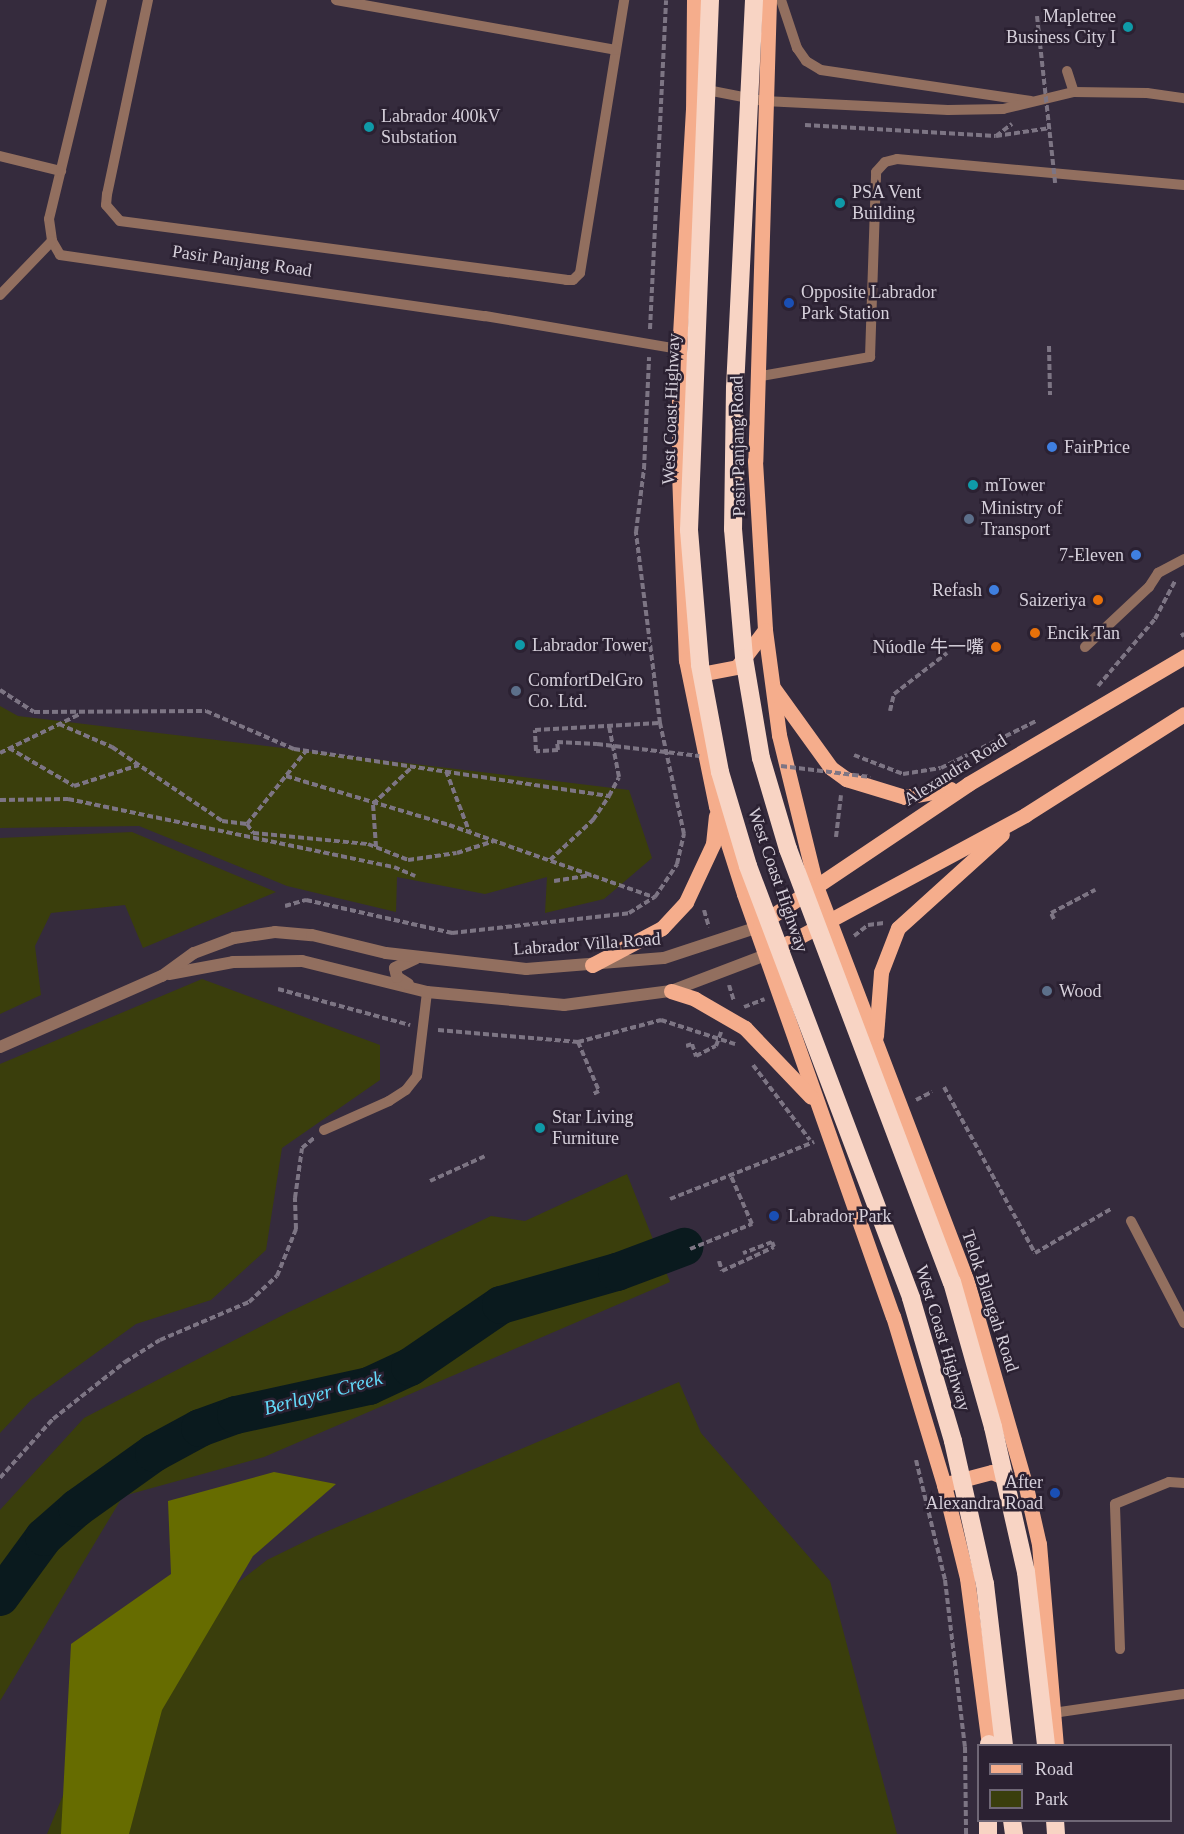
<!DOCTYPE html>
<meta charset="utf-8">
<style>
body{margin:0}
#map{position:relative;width:1184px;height:1834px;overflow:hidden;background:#352b3d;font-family:"Times New Roman","Noto Sans SC",serif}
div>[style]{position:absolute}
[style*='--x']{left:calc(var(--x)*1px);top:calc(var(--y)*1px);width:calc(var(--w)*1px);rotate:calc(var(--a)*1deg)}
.green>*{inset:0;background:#3a3e0c}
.forest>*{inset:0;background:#666c00}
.river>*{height:38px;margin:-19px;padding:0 19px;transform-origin:19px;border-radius:19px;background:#0a1a1e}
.path>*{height:4px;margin-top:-2px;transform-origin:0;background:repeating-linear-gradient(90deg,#7d7584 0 6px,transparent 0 9px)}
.lane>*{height:10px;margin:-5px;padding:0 5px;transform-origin:5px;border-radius:5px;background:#926f5f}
.street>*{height:12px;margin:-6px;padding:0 6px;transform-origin:6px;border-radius:6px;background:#926f5f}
.primary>*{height:15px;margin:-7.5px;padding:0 7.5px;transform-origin:7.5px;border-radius:7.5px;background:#f5ad8c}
.highway>*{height:18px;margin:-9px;padding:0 9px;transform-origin:9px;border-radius:9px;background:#f8d4c4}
.path-bridge>*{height:4px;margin-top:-2px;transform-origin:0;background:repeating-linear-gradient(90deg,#7d7584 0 6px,transparent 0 9px)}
.highway-bridge>*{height:18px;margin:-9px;padding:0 9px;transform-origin:9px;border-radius:9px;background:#f8d4c4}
.dots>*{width:16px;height:16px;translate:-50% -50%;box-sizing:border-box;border:3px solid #2b2132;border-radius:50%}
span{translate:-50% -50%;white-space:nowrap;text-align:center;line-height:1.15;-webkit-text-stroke:5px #2b2132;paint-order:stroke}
.poi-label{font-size:18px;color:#d6d0db}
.right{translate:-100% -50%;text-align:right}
.left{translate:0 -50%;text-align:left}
.street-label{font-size:18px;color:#d6d0db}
.water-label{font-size:20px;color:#63dafa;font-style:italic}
.legend{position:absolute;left:977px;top:1744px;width:195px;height:78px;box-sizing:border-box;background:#2b2132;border:2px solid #6f6776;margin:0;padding:8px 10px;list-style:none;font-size:18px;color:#d6d0db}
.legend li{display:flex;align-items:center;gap:12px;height:30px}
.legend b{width:30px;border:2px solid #6f6776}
</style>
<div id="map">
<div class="green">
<div style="clip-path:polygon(0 706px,18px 716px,629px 790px,652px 858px,604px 899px,545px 913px,547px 877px,485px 894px,397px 877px,396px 912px,287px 886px,139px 826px,0 828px)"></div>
<div style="clip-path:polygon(132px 832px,276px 892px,143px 948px,125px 905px,51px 913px,35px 946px,41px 995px,0 1014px,0 838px)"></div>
<div style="clip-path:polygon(202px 979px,380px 1045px,380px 1080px,282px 1148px,266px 1250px,211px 1300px,136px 1324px,31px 1400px,0 1433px,0 1064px)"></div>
<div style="clip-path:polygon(627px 1174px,670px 1282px,264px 1457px,123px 1496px,0 1701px,0 1510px,84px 1418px,287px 1313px,491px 1216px,525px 1221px)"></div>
<div style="clip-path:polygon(679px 1382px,701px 1433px,830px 1581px,897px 1834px,47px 1834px,70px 1778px,193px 1618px,267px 1560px,316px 1536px)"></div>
</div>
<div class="forest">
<div style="clip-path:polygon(274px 1472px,336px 1484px,253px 1556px,162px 1710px,129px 1834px,61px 1834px,71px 1644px,171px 1574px,168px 1501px)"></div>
</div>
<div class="river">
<div style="--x:0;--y:1597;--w:74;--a:-53.7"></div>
<div style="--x:44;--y:1537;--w:44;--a:-41.3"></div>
<div style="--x:77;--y:1508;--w:95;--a:-35.5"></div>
<div style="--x:154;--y:1453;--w:52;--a:-28.5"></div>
<div style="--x:200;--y:1428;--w:38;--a:-20"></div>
<div style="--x:236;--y:1415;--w:136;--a:-12.3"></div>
<div style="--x:369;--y:1386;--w:45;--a:-24.9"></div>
<div style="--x:410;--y:1367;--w:110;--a:-34.3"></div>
<div style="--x:501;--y:1305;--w:121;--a:-15.9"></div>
<div style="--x:617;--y:1272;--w:72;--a:-20.5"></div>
</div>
<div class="path">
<div style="--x:805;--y:125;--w:191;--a:3.3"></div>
<div style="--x:996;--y:136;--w:55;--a:-8.4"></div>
<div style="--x:996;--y:136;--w:20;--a:-37"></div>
<div style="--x:650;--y:329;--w:329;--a:-87.2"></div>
<div style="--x:1049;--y:346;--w:49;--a:88.8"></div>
<div style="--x:1181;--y:636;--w:4;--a:-34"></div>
<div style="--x:1098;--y:686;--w:88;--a:-49.6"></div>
<div style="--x:1155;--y:619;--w:43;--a:-62.2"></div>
<div style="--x:0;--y:690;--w:40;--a:32.9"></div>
<div style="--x:34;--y:712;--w:172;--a:-0.3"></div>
<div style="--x:206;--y:711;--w:96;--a:23.4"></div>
<div style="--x:294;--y:749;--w:318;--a:8.5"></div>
<div style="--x:609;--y:796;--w:21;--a:-62"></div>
<div style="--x:619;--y:777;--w:52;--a:-101.1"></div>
<div style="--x:890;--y:711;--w:17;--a:-77"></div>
<div style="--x:894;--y:694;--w:67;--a:-37.7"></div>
<div style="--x:59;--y:724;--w:58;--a:23.5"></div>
<div style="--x:112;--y:747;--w:133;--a:33.9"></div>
<div style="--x:222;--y:821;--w:25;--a:7"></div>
<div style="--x:247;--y:824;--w:94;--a:-51.1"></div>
<div style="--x:9;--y:748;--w:75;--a:30.3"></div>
<div style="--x:74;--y:786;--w:68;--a:-17.9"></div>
<div style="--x:558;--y:750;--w:22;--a:177"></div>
<div style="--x:536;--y:751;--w:21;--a:-93"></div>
<div style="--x:535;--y:730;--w:124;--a:-3.2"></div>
<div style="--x:0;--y:753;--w:89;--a:-26"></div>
<div style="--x:854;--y:755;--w:53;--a:21.2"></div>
<div style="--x:903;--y:774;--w:38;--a:-9"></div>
<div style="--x:941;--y:768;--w:106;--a:-26.3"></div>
<div style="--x:446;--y:771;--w:64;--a:69"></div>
<div style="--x:286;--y:776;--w:170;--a:16.7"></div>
<div style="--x:449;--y:825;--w:217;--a:19.4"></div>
<div style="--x:0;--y:800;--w:68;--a:-0.8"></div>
<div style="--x:68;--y:799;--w:333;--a:11.8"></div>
<div style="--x:394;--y:867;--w:23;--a:23"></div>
<div style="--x:247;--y:824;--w:11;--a:56"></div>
<div style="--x:253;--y:833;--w:116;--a:5.5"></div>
<div style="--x:368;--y:844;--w:43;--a:21.8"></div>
<div style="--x:408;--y:860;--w:49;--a:-8.1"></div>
<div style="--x:457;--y:853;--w:38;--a:-18"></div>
<div style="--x:836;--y:837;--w:42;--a:-83.2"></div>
<div style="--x:376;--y:847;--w:43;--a:-94"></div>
<div style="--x:373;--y:804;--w:54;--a:-43.5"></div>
<div style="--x:550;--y:860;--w:59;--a:-42.9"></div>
<div style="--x:593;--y:820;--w:29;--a:-56"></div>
<div style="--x:554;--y:881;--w:38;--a:-9"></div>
<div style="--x:285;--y:906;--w:22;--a:-16"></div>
<div style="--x:306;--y:900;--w:150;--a:12.7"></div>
<div style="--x:452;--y:933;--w:178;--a:-6.4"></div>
<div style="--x:629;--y:913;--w:31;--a:-32"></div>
<div style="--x:655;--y:897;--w:40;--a:-56"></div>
<div style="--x:677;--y:864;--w:31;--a:-77"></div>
<div style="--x:684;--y:834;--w:114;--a:-102.2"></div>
<div style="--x:660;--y:723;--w:193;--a:-97.2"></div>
<div style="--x:636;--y:532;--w:64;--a:-82.8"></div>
<div style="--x:644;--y:469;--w:112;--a:-87.4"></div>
<div style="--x:704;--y:910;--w:18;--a:74"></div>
<div style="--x:1054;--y:919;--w:7;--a:-117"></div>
<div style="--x:1051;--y:913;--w:50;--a:-27.6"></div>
<div style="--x:854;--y:936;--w:18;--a:-38"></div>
<div style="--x:868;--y:925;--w:16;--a:-7"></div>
<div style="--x:729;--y:985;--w:17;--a:73"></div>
<div style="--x:278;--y:989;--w:137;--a:15.3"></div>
<div style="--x:744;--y:1007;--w:22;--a:-21"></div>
<div style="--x:438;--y:1030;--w:141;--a:4.9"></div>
<div style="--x:578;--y:1042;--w:86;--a:-14.8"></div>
<div style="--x:661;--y:1020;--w:78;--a:18"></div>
<div style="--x:578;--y:1042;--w:53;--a:66.8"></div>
<div style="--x:599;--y:1091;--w:7;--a:153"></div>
<div style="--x:686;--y:1046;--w:6;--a:-18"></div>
<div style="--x:692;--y:1044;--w:13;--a:72"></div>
<div style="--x:696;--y:1056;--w:22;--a:-27"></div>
<div style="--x:716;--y:1046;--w:15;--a:-70"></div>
<div style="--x:753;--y:1065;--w:94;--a:52.8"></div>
<div style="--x:944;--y:1087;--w:189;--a:61.3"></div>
<div style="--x:1035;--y:1253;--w:88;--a:-30.1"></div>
<div style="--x:916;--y:1100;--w:18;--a:-27"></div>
<div style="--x:430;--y:1181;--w:60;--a:-24.4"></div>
<div style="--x:670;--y:1199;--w:155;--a:-21.6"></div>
<div style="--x:690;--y:1249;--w:67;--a:-22"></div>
<div style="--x:752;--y:1224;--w:55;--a:-113.7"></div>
<div style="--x:719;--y:1261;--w:10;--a:73"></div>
<div style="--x:722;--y:1271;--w:57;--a:-24.8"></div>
<div style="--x:774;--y:1247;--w:5;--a:-112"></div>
<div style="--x:772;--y:1242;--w:31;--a:159"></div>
<div style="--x:916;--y:1460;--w:123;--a:76.4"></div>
<div style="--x:945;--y:1580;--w:168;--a:83.2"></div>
<div style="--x:965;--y:1747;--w:87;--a:89.3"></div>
<div style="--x:0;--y:1478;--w:79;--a:-48.1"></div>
<div style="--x:53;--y:1419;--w:92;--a:-38.4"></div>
<div style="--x:125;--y:1362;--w:41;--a:-32.2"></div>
<div style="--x:160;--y:1340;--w:97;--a:-23.1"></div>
<div style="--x:249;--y:1302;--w:38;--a:-43"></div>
<div style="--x:277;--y:1276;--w:51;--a:-68"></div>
<div style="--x:296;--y:1229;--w:31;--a:-92"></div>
<div style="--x:295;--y:1198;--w:50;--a:-82"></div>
<div style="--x:302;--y:1148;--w:16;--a:-40"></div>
</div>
<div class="lane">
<div style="--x:102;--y:0;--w:225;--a:103.6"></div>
<div style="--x:49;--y:219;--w:22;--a:82"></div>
<div style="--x:52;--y:241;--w:16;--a:60"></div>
<div style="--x:60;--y:255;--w:429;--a:8.2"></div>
<div style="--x:485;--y:316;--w:197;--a:9.7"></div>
<div style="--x:148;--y:0;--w:198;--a:101.9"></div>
<div style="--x:107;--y:194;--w:11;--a:95"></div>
<div style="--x:106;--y:205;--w:21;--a:49"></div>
<div style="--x:120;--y:221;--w:450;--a:7.5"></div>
<div style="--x:566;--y:280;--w:7;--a:0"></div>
<div style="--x:573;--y:280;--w:10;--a:-45"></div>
<div style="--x:580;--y:273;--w:277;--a:-80.8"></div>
<div style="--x:336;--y:0;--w:284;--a:10.1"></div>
<div style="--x:781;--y:0;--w:51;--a:71.6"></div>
<div style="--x:797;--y:48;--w:16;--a:55"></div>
<div style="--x:806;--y:61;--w:17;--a:31"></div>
<div style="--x:821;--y:70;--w:212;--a:8.4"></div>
<div style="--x:1067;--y:71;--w:22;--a:72"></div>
<div style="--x:702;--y:89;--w:63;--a:11"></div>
<div style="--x:764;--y:101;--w:184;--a:2.8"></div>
<div style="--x:948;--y:110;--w:55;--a:-1"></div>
<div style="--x:1003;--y:109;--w:73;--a:-13.5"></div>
<div style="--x:1074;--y:92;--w:73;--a:0.8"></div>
<div style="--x:1147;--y:93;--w:37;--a:8"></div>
<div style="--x:0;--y:156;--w:63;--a:13.8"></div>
<div style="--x:0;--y:295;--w:75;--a:-46.1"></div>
<div style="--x:756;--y:377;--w:116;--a:-10"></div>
<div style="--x:870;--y:357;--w:185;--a:-88.1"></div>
<div style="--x:876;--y:172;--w:13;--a:-48"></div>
<div style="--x:885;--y:162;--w:12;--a:-14"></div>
<div style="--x:897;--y:159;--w:288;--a:5.2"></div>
<div style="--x:1085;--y:647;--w:88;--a:-43.2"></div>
<div style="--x:1149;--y:587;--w:17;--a:-57"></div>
<div style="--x:1158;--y:573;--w:30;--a:-28"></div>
<div style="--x:324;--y:1130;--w:71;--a:-24"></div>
<div style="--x:389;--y:1101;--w:20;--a:-33"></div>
<div style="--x:406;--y:1090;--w:18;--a:-52"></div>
<div style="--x:417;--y:1076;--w:85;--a:-83.2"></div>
<div style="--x:1131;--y:1221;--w:115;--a:62.5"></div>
<div style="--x:1120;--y:1649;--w:145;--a:-92"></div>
<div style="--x:1115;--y:1504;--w:58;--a:-22.2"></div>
<div style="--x:1169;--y:1482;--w:15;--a:4"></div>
<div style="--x:1053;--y:1713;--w:132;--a:-8.3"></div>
</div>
<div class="street">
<div style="--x:169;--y:974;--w:65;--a:-10.6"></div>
<div style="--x:233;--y:962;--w:69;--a:-0.8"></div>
<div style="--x:302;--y:961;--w:129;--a:13.9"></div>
<div style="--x:427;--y:992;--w:138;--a:5.4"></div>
<div style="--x:564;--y:1005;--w:108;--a:-7.5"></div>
<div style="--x:671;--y:991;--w:102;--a:-20.8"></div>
<div style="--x:408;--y:984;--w:13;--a:-148"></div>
<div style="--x:397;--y:977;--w:9;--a:-103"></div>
<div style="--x:395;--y:968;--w:23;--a:-25"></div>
<div style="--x:0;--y:1047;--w:177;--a:-23.7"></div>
<div style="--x:162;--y:976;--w:39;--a:-36"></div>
<div style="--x:194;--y:953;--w:43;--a:-20.6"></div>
<div style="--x:234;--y:938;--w:41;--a:-8.3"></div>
<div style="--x:275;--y:932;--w:37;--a:5"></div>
<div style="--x:312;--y:935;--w:76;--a:13.7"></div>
<div style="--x:386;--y:953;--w:141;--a:6.5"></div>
<div style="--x:526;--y:969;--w:138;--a:-4.6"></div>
<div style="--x:664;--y:958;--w:96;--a:-18.2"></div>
</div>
<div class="primary">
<div style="--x:694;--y:0;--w:109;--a:90.5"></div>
<div style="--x:693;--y:109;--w:240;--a:93.3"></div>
<div style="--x:679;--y:349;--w:123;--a:90"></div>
<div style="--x:679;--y:472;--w:188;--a:87.9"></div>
<div style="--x:686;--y:660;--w:149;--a:78.4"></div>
<div style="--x:716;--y:806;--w:92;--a:72.3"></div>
<div style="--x:744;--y:894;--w:448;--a:70.6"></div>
<div style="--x:893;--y:1316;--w:177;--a:73.2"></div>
<div style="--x:944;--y:1485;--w:96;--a:76.1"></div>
<div style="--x:967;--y:1578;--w:169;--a:82.5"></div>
<div style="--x:769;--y:0;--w:461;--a:91.7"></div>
<div style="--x:755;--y:461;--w:169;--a:86.6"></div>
<div style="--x:765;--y:630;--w:106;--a:82.4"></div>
<div style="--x:779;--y:735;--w:155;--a:76.2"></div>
<div style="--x:816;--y:886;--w:420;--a:69.1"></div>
<div style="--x:966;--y:1278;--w:217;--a:74"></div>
<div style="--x:1026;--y:1487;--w:58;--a:77.2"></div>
<div style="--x:1039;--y:1544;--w:203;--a:85.2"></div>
<div style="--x:690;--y:676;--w:48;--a:-10.8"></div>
<div style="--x:737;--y:667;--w:46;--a:-52.9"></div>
<div style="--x:774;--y:689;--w:97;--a:54.2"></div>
<div style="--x:831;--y:768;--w:19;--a:36"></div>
<div style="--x:846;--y:779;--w:62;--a:17"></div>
<div style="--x:905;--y:797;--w:46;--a:-10.1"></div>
<div style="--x:760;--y:924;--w:251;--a:-33.9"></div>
<div style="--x:968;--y:784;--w:251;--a:-30.5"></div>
<div style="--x:771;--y:952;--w:289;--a:-28.3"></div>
<div style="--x:1025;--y:815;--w:188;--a:-32.4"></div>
<div style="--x:592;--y:965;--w:79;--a:-27.9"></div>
<div style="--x:662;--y:928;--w:35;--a:-47"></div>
<div style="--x:686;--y:902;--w:64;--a:-65"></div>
<div style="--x:713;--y:844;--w:28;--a:-84"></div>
<div style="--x:671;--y:991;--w:25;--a:18"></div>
<div style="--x:695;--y:999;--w:58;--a:30.1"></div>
<div style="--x:745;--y:1028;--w:95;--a:46.3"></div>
<div style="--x:876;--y:1036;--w:64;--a:-85.5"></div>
<div style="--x:881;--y:972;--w:47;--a:-68.9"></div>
<div style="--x:898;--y:928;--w:140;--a:-42.1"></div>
<div style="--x:950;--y:1483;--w:43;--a:-14.7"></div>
<div style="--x:992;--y:1472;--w:23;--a:23"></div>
</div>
<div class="highway">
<div style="--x:989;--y:1746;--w:2;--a:-90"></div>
<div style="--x:1012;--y:1820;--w:14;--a:82"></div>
<div style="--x:1055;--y:1820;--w:14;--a:86"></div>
<div style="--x:988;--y:1834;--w:14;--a:-90"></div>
</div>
<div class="path-bridge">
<div style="--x:1037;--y:16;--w:168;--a:83.8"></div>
<div style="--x:558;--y:750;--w:8;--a:-97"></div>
<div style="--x:557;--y:742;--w:40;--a:2.9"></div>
<div style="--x:597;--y:744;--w:103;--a:6.7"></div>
<div style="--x:781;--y:766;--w:90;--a:7"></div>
</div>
<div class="highway-bridge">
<div style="--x:710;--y:0;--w:530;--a:92.27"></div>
<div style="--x:689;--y:530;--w:135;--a:85.3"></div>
<div style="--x:700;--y:665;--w:109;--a:79.4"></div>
<div style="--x:720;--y:772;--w:98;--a:73.4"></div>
<div style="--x:748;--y:866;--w:462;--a:69.3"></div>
<div style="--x:911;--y:1298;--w:149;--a:73.6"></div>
<div style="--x:953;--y:1441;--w:147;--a:77.4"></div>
<div style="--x:985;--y:1584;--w:163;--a:83.3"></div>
<div style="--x:754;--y:0;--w:387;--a:92.8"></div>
<div style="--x:735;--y:387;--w:142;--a:90.8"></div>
<div style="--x:733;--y:529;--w:129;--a:85.1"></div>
<div style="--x:744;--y:658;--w:101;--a:80.4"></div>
<div style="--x:761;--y:758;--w:95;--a:73.5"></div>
<div style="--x:788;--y:849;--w:463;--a:69.3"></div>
<div style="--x:952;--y:1282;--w:151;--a:74.2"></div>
<div style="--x:993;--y:1427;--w:149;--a:77.2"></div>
<div style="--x:1026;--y:1572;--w:175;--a:83.4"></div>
</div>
<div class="dots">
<div style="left:1128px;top:27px;background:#0f9aa8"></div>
<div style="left:369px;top:127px;background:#0f9aa8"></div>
<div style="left:840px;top:203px;background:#0f9aa8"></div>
<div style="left:789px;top:303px;background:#1a4fb4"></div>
<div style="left:1052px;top:447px;background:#3f7fe0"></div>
<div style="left:973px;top:485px;background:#0f9aa8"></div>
<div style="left:969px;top:519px;background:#5c6f8a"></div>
<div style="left:1136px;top:555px;background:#3f7fe0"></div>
<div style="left:994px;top:590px;background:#3f7fe0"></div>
<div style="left:1098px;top:600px;background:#e8710a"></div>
<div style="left:1035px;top:633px;background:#e8710a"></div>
<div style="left:520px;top:645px;background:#0f9aa8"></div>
<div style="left:996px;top:647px;background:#e8710a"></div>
<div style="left:516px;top:691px;background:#5c6f8a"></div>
<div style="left:1047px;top:991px;background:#5c6f8a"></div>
<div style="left:540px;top:1128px;background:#0f9aa8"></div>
<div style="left:774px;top:1216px;background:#1a4fb4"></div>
<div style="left:1055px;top:1493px;background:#1a4fb4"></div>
</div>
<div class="poi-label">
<span class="right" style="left:1116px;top:27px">Mapletree<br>Business City I</span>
<span class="left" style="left:381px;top:127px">Labrador 400kV<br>Substation</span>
<span class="left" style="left:852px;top:203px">PSA Vent<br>Building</span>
<span class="left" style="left:801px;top:303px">Opposite Labrador<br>Park Station</span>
<span class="left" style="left:1064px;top:447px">FairPrice</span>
<span class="left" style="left:985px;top:485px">mTower</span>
<span class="left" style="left:981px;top:519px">Ministry of<br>Transport</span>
<span class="right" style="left:1124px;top:555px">7-Eleven</span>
<span class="right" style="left:982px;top:590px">Refash</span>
<span class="right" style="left:1086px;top:600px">Saizeriya</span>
<span class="left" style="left:1047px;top:633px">Encik Tan</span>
<span class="left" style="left:532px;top:645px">Labrador Tower</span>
<span class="right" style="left:984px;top:647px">Núodle 牛一嘴</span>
<span class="left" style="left:528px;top:691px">ComfortDelGro<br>Co. Ltd.</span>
<span class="left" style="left:1059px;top:991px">Wood</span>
<span class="left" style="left:552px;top:1128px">Star Living<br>Furniture</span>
<span class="left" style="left:788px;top:1216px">Labrador Park</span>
<span class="right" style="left:1043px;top:1493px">After<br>Alexandra Road</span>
</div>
<div class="street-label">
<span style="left:242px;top:261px;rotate:8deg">Pasir Panjang Road</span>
<span style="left:671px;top:409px;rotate:-88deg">West Coast Highway</span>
<span style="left:738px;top:446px;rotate:-91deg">Pasir Panjang Road</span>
<span style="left:955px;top:770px;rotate:-32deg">Alexandra Road</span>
<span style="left:778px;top:880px;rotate:71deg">West Coast Highway</span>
<span style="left:587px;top:944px;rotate:-4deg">Labrador Villa Road</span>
<span style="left:990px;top:1301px;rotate:72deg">Telok Blangah Road</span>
<span style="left:943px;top:1338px;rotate:73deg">West Coast Highway</span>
</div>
<div class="water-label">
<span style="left:323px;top:1393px;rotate:-15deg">Berlayer Creek</span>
</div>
<ul class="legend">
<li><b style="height:8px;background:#f5ad8c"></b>Road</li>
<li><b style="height:16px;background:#3a3e0c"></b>Park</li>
</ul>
</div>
